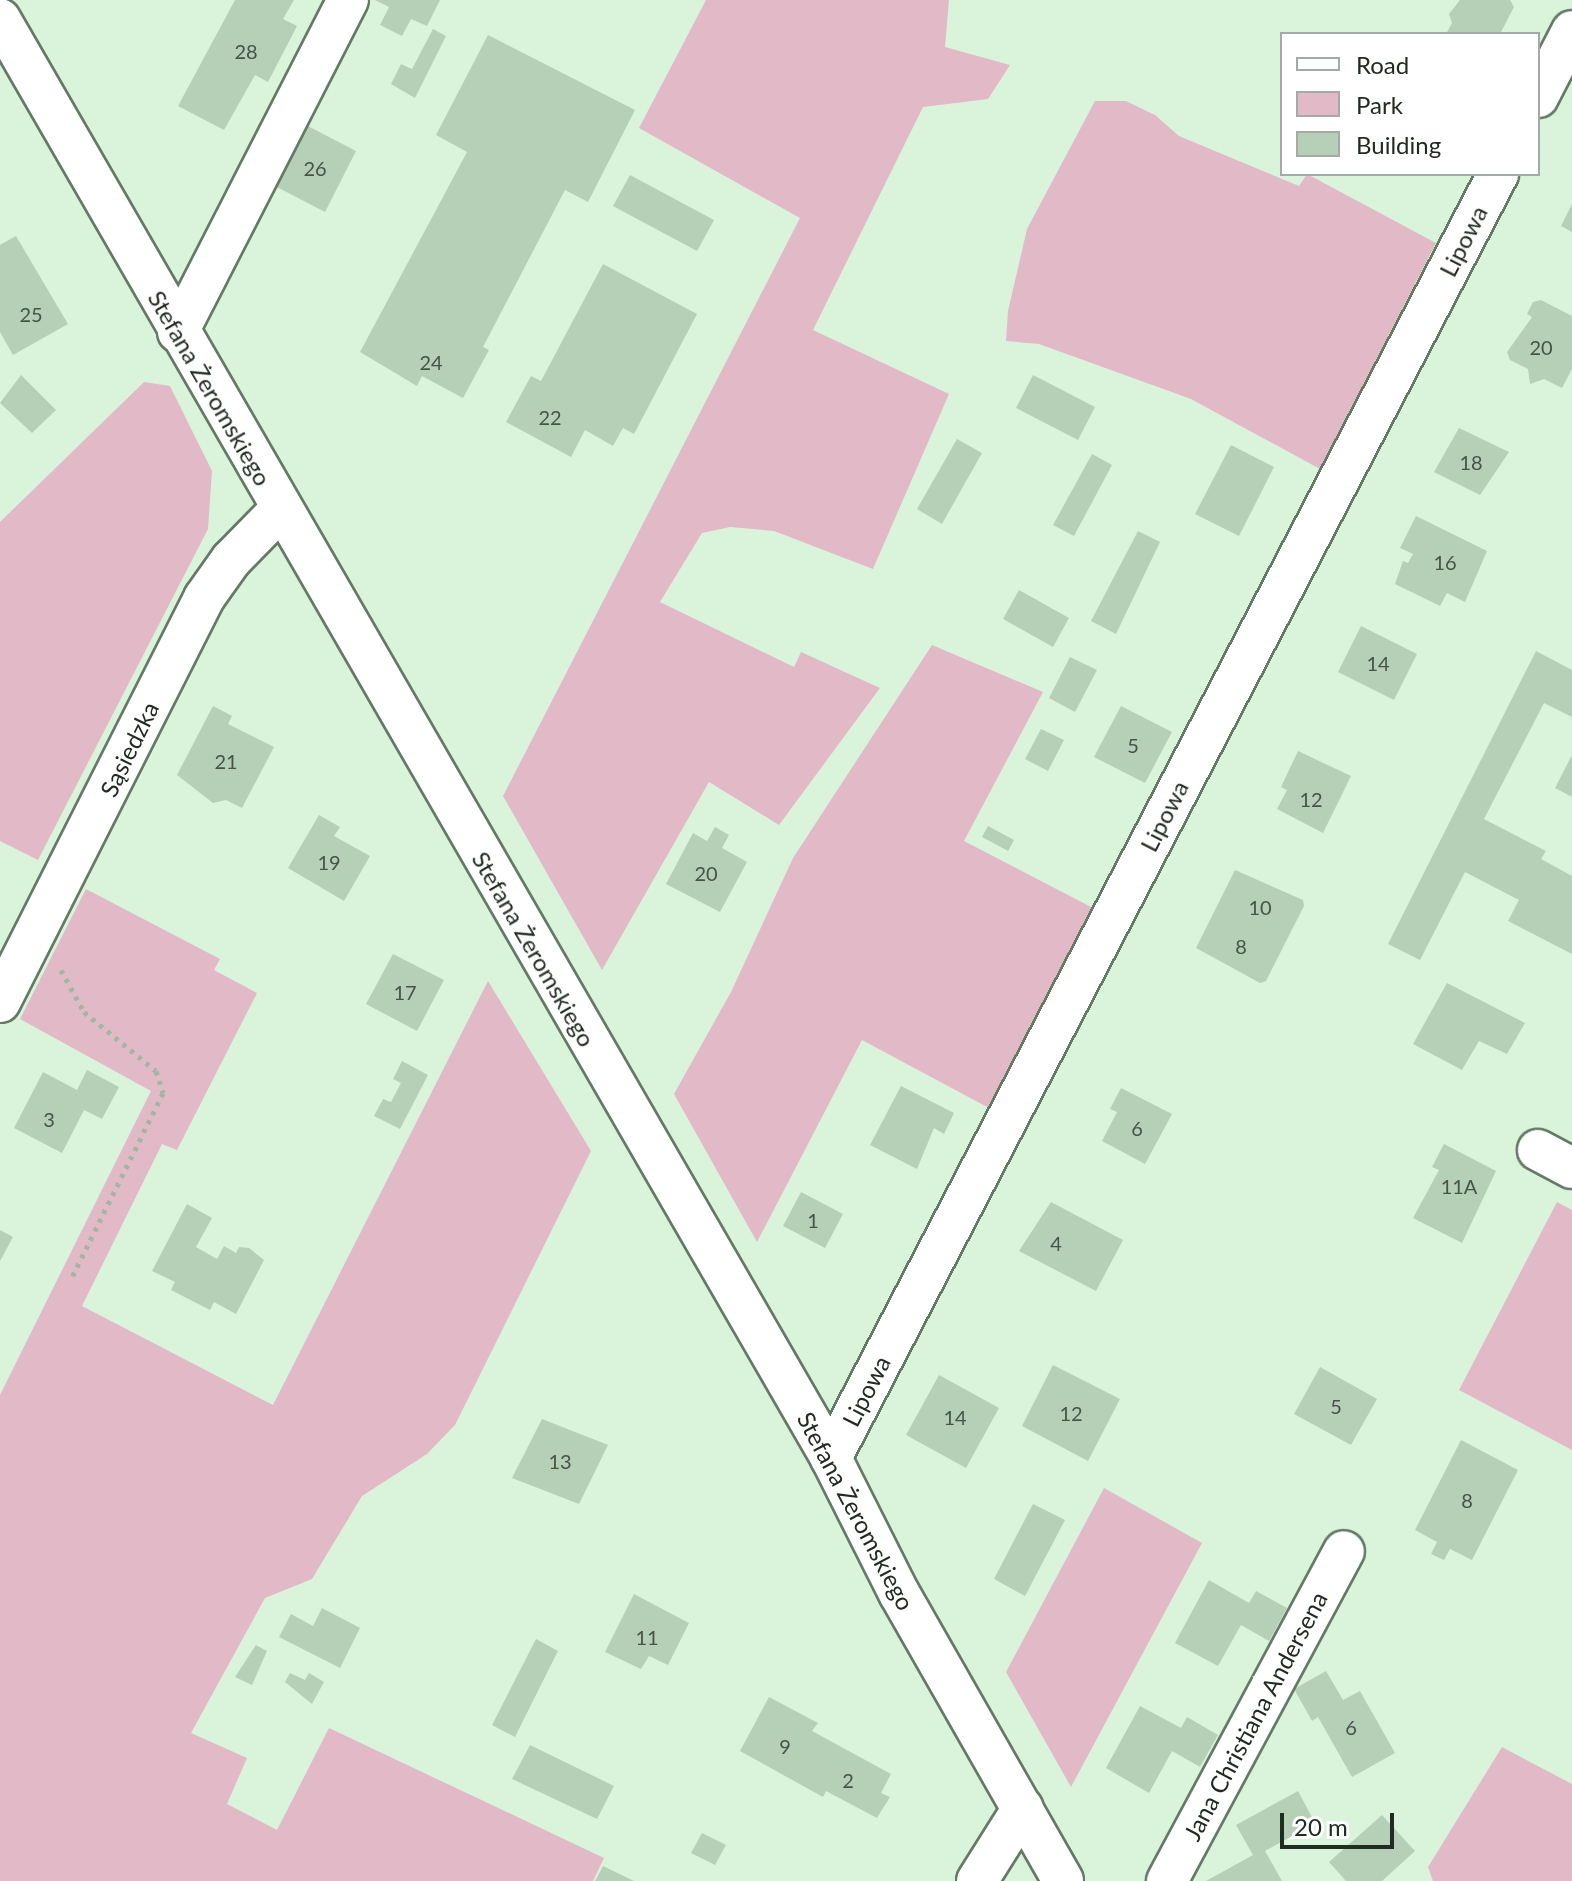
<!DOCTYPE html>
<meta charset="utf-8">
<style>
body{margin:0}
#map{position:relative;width:1572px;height:1881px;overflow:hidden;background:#daf4dc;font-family:Lato,sans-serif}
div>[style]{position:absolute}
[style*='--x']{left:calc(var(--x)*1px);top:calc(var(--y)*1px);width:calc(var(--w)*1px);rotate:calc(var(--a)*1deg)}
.green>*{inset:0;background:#e2b9c6}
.building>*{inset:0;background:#b6cfb7}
.path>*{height:5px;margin-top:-2.5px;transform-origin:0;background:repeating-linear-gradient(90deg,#a1b6a3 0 4px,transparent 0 10px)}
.roads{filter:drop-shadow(2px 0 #637a64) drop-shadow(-2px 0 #637a64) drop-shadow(0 2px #637a64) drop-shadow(0 -2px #637a64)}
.minor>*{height:40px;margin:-20px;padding:0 20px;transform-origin:20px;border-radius:20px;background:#fff}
span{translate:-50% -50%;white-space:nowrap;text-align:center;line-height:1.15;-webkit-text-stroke:8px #fff;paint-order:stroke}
.number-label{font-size:20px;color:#465447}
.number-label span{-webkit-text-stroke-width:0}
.street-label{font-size:24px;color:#212b22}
.legend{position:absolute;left:1280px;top:32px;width:260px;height:144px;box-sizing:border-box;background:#fff;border:2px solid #a6aaa7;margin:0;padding:10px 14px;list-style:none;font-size:24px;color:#212b22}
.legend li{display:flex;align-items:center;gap:16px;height:40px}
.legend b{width:40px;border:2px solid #a6aaa7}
.scale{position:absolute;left:1280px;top:1813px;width:114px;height:36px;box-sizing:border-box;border:4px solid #212b22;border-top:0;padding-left:10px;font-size:24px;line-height:28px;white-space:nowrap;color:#212b22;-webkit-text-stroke:6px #fff;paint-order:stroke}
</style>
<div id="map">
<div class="green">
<div style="clip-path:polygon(706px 0,949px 0,945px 47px,1010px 65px,988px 99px,923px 107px,813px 330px,949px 394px,873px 569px,774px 531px,730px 527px,702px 533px,660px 602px,794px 667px,801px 652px,880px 688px,779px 825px,709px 782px,602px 970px,503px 796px,800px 218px,639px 128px)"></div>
<div style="clip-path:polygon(1095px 101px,1126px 101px,1155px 115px,1179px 136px,1299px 186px,1307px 174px,1436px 243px,1320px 469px,1191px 399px,1039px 344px,1006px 341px,1008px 311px,1027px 229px)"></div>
<div style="clip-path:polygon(144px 382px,170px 386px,212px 471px,208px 529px,38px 860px,0 841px,0 522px)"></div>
<div style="clip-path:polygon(932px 645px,1043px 692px,964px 841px,1093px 908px,989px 1108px,862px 1040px,757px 1242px,674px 1094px,731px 992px,793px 858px)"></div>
<div style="clip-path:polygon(86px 889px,220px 959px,214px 970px,257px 993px,177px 1150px,162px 1144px,82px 1306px,273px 1405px,488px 981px,591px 1151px,455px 1425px,427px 1454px,362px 1496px,312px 1579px,265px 1598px,191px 1733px,247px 1758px,227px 1804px,277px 1830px,329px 1728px,604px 1858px,593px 1881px,0 1881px,0 1395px,151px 1091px,20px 1019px)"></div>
<div style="clip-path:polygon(1557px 1202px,1572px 1210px,1572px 1450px,1459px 1390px)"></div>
<div style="clip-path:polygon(1104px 1488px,1202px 1543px,1071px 1787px,1006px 1672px)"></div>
<div style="clip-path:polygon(1502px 1747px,1572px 1784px,1572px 1881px,1433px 1881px,1428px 1867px)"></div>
</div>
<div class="building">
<div style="clip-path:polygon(235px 0,294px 0,283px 19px,297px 26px,268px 82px,255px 75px,224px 130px,178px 106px)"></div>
<div style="clip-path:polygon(375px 0,440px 0,427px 26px,411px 19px,402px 36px,380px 25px,389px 7px)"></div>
<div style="clip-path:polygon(1460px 0,1510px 0,1514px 7px,1500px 34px,1446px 34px,1452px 23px,1449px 14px)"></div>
<div style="clip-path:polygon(433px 29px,446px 36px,415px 98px,391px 84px,401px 64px,412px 69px)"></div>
<div style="clip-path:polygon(488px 35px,635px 110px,588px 202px,565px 190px,483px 347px,489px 350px,463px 398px,422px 376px,417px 386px,360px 352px,467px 152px,436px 135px)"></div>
<div style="clip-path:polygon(304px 124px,356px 151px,325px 212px,273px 185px)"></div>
<div style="clip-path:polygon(630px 175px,714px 220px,697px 251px,613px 206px)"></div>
<div style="clip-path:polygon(1572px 204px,1572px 232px,1561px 226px)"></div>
<div style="clip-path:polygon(16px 236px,68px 324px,13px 355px,0 332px,0 245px)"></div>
<div style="clip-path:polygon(603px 264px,697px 314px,634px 434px,623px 428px,613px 446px,585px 430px,571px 457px,506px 422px,531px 376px,541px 381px)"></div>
<div style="clip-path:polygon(1541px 300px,1572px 316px,1572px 369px,1562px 388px,1544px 379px,1530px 384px,1528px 369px,1510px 360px,1507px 352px,1532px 317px,1527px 314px,1533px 302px)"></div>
<div style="clip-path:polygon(21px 375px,56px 410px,32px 433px,0 403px)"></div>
<div style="clip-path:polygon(1033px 375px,1095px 407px,1078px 440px,1016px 408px)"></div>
<div style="clip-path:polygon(1459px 428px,1509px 452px,1480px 495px,1434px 472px)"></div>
<div style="clip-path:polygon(957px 439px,982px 453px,942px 524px,917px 509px)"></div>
<div style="clip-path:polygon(1231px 445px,1274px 467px,1239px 536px,1195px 514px)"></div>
<div style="clip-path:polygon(1092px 454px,1112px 465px,1074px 536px,1053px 525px)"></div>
<div style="clip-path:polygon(1416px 516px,1487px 551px,1465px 602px,1447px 593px,1440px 606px,1395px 584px,1403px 561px,1408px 563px,1413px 554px,1400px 548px)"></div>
<div style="clip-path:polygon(1138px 531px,1160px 542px,1116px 634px,1091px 621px)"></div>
<div style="clip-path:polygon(1019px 590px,1069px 618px,1053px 647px,1003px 619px)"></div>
<div style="clip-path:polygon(1361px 626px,1417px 654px,1394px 700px,1338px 672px)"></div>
<div style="clip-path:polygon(1536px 651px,1572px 670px,1572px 717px,1544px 703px,1484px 819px,1546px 851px,1541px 859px,1572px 876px,1572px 954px,1508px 921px,1519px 900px,1465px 872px,1420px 960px,1388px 944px)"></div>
<div style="clip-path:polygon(1070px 657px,1097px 670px,1075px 712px,1049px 698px)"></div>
<div style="clip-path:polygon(213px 706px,232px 716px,228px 724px,274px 747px,242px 808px,226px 800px,213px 803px,177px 775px)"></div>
<div style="clip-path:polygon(1121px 706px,1172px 732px,1145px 783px,1094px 757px)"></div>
<div style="clip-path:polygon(1041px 729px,1064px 740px,1048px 771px,1025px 759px)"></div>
<div style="clip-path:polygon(1298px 751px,1351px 776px,1323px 833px,1277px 809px,1287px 790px,1281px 787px)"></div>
<div style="clip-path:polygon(1572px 755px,1572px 797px,1555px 788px)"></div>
<div style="clip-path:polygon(319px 815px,340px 827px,334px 836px,370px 856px,344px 901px,288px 868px)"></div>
<div style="clip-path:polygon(988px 826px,1014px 840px,1008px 851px,982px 837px)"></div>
<div style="clip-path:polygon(715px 827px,729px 835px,722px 848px,747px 862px,720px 912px,666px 884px,693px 833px,707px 841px)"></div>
<div style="clip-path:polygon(1235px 870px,1303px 900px,1304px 906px,1266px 981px,1260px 983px,1196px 948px)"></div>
<div style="clip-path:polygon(393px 954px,444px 980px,417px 1031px,366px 1004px)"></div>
<div style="clip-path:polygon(1447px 983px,1525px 1023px,1507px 1054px,1479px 1041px,1462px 1070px,1413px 1044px)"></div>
<div style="clip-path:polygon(402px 1061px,428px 1075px,400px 1129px,374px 1116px,383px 1099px,391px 1102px,401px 1083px,393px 1079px)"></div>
<div style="clip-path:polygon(87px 1070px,119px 1087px,102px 1119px,84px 1110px,62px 1153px,14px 1128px,43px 1072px,77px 1090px)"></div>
<div style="clip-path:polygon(901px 1086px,954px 1113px,944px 1134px,934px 1128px,917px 1169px,870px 1145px)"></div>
<div style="clip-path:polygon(1121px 1088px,1172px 1114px,1145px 1164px,1102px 1141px,1117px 1112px,1110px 1109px)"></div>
<div style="clip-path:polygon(1444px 1144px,1496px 1171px,1462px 1243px,1413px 1218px,1439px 1170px,1432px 1167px)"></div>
<div style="clip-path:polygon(801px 1192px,843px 1214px,825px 1248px,783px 1226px)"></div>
<div style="clip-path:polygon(1051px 1202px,1123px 1240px,1096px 1291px,1019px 1251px)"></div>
<div style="clip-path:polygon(187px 1204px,212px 1218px,196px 1247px,217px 1259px,224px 1246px,236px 1253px,239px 1247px,249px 1248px,264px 1260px,236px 1314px,214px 1302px,210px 1310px,171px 1290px,175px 1282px,152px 1271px)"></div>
<div style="clip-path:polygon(0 1230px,13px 1237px,0 1261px)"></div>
<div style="clip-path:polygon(1053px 1365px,1120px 1399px,1088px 1461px,1022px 1426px)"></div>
<div style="clip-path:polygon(1320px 1367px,1377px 1399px,1351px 1445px,1294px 1414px)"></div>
<div style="clip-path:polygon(939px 1375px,999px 1408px,966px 1468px,906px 1435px)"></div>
<div style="clip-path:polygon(542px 1419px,608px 1445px,579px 1504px,512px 1478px)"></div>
<div style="clip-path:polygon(1461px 1440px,1518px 1470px,1472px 1560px,1450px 1549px,1444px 1560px,1431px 1554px,1437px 1542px,1415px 1530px)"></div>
<div style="clip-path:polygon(1033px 1504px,1065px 1520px,1025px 1596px,994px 1579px)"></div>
<div style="clip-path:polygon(1209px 1580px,1249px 1603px,1256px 1591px,1287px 1608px,1269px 1641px,1241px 1625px,1218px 1666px,1175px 1643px)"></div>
<div style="clip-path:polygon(634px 1594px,689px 1623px,668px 1665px,649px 1656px,641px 1669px,605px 1652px)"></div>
<div style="clip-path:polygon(322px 1608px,360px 1628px,340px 1668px,279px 1637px,291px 1614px,313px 1626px)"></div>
<div style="clip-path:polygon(536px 1639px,558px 1651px,515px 1737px,492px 1725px)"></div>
<div style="clip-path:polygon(256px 1645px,267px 1651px,252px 1685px,235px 1677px)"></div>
<div style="clip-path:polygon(1326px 1671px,1343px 1700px,1360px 1691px,1395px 1753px,1352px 1777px,1318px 1717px,1312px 1721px,1294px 1689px)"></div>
<div style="clip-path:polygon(290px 1673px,305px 1680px,309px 1673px,324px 1682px,312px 1704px,285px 1682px)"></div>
<div style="clip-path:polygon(769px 1697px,818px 1723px,812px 1731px,891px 1774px,881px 1793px,890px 1797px,877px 1818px,826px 1791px,823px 1797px,740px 1751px)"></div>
<div style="clip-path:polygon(1140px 1706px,1181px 1728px,1187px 1717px,1218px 1735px,1200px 1767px,1172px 1751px,1149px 1793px,1106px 1768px)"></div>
<div style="clip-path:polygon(530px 1745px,614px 1786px,597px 1819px,512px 1779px)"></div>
<div style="clip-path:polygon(1298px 1791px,1315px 1823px,1265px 1851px,1282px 1881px,1206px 1881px,1253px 1855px,1236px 1825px)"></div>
<div style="clip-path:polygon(1382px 1815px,1415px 1851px,1382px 1881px,1346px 1881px,1329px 1862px)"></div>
<div style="clip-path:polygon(702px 1833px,726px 1845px,715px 1865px,691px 1853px)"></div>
<div style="clip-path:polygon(603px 1866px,634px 1881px,595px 1881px)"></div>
</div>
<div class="path">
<div style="--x:61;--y:970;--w:48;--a:61.3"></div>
<div style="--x:84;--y:1012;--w:93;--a:39.3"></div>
<div style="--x:156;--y:1071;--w:23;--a:72"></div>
<div style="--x:163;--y:1093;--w:210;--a:116.3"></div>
</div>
<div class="roads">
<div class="minor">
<div style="--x:0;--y:19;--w:1662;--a:59.99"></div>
<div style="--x:831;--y:1458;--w:151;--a:63.3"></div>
<div style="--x:899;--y:1593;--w:331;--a:60.3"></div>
<div style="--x:1538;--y:97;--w:74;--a:-62.7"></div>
<div style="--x:178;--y:332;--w:373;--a:-62.9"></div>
<div style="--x:0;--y:1002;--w:453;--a:-63.2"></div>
<div style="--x:204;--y:598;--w:47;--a:-54.6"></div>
<div style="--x:231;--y:560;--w:70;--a:-45.6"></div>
<div style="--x:1538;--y:1150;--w:38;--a:28"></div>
<div style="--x:831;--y:1458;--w:1447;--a:-62.55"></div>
<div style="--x:977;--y:1881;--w:86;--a:-57.8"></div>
<div style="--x:1167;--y:1881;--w:374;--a:-61.8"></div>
</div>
</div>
<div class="number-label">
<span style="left:246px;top:51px">28</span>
<span style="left:315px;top:168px">26</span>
<span style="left:31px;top:314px">25</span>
<span style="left:1541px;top:347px">20</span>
<span style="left:431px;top:362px">24</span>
<span style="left:550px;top:417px">22</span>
<span style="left:1471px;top:462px">18</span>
<span style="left:1445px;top:562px">16</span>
<span style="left:1378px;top:663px">14</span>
<span style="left:1133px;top:745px">5</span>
<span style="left:226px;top:761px">21</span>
<span style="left:1311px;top:799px">12</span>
<span style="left:329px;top:862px">19</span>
<span style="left:706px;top:873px">20</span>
<span style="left:1260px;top:907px">10</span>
<span style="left:1241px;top:946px">8</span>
<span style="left:405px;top:992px">17</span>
<span style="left:49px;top:1119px">3</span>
<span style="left:1137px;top:1128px">6</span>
<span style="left:1459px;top:1186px">11A</span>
<span style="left:813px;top:1220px">1</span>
<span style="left:1056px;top:1243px">4</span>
<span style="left:1336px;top:1406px">5</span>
<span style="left:1071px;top:1413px">12</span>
<span style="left:955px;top:1417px">14</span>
<span style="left:560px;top:1461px">13</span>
<span style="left:1467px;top:1500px">8</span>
<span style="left:647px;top:1637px">11</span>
<span style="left:1351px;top:1727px">6</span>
<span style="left:785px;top:1746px">9</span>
<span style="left:848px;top:1780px">2</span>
</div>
<div class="street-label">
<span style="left:1463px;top:241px;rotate:-63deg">Lipowa</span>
<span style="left:210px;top:388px;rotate:60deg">Stefana Żeromskiego</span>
<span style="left:129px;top:749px;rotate:-64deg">Sąsiedzka</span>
<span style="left:1164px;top:816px;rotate:-63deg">Lipowa</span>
<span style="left:534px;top:949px;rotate:60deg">Stefana Żeromskiego</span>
<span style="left:866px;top:1391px;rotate:-63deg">Lipowa</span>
<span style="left:856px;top:1511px;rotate:62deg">Stefana Żeromskiego</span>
<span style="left:1255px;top:1716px;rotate:-62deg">Jana Christiana Andersena</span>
</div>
<ul class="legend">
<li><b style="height:10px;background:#fff"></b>Road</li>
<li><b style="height:22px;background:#e2b9c6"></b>Park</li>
<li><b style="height:22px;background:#b6cfb7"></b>Building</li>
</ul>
<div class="scale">20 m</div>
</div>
